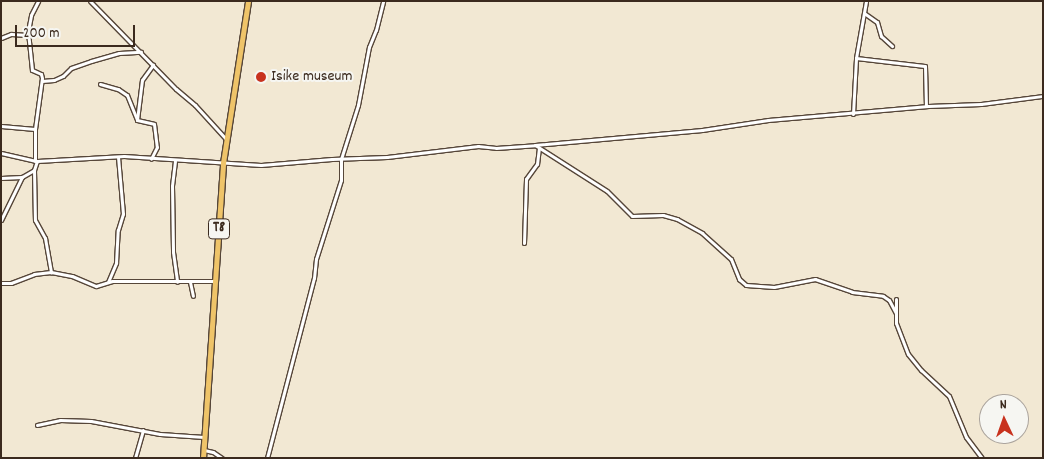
<!DOCTYPE html>
<style>
body{margin:0}
#map{position:relative;width:1044px;height:459px;overflow:hidden;background:#f2e8d3;font-family:Dekko,sans-serif}
div>[style]{position:absolute}
[style*='--x']{left:calc(var(--x)*1px);top:calc(var(--y)*1px);width:calc(var(--w)*1px);rotate:calc(var(--a)*1deg)}
.roads{filter:drop-shadow(1px 0 #564639) drop-shadow(-1px 0 #564639) drop-shadow(0 1px #564639) drop-shadow(0 -1px #564639)}
.minor>*{height:3px;margin:-1.5px;padding:0 1.5px;transform-origin:1.5px;border-radius:1.5px;background:#fff}
.trunk>*{height:5px;margin:-2.5px;padding:0 2.5px;transform-origin:2.5px;border-radius:2.5px;background:#efc469}
.dots>*{width:14px;height:14px;translate:-50% -50%;box-sizing:border-box;border:2px solid #f6f6f2;border-radius:50%}
span{translate:-50% -50%;white-space:nowrap;text-align:center;line-height:1.15;-webkit-text-stroke:4px #f6f6f2;paint-order:stroke}
.shield-label span{padding:1px 4px;background:#f6f6f2;border:1px solid;border-radius:4px;-webkit-text-stroke-width:0}
.shield-label{font-size:15px;color:#3b2a1e;font-weight:700}
.poi-label{font-size:16px;color:#3b2a1e}
.left{translate:0 -50%;text-align:left}
.frame{position:absolute;inset:0;border:2px solid #3b2a1e;pointer-events:none}
.north{position:absolute;left:979px;top:394px;width:50px;height:50px;box-sizing:border-box;background:#f6f6f2;border:1px solid #aba49d;border-radius:50%;rotate:357deg;font-size:14px;font-weight:700;line-height:20px;text-align:center;color:#3b2a1e}
.north::after{content:'';display:block;margin:auto;width:18px;height:22px;background:#c8321e;clip-path:polygon(50% 0,100% 100%,50% 72%,0 100%)}
.scale{position:absolute;left:15px;top:25px;width:120px;height:22px;box-sizing:border-box;border:2px solid #3b2a1e;border-top:0;padding-left:6px;font-size:15px;line-height:18px;white-space:nowrap;color:#3b2a1e;-webkit-text-stroke:4px #f6f6f2;paint-order:stroke}
</style>
<div id="map">
<div class="roads">
<div class="minor">
<div style="--x:90;--y:1;--w:123;--a:45.7"></div>
<div style="--x:176;--y:89;--w:25;--a:40"></div>
<div style="--x:195;--y:105;--w:46;--a:47.6"></div>
<div style="--x:864;--y:13;--w:16;--a:35"></div>
<div style="--x:877;--y:22;--w:15;--a:74"></div>
<div style="--x:881;--y:36;--w:15;--a:42"></div>
<div style="--x:1;--y:38;--w:11;--a:-22"></div>
<div style="--x:11;--y:34;--w:17;--a:3"></div>
<div style="--x:856;--y:58;--w:69;--a:6.6"></div>
<div style="--x:925;--y:66;--w:40;--a:88.6"></div>
<div style="--x:42;--y:81;--w:12;--a:-5"></div>
<div style="--x:54;--y:80;--w:10;--a:-24"></div>
<div style="--x:63;--y:76;--w:11;--a:-45"></div>
<div style="--x:71;--y:68;--w:21;--a:-19"></div>
<div style="--x:91;--y:61;--w:29;--a:-16"></div>
<div style="--x:119;--y:53;--w:22;--a:-3"></div>
<div style="--x:100;--y:84;--w:19;--a:16"></div>
<div style="--x:118;--y:89;--w:11;--a:34"></div>
<div style="--x:127;--y:95;--w:27;--a:68"></div>
<div style="--x:137;--y:120;--w:17;--a:13"></div>
<div style="--x:154;--y:124;--w:23;--a:83"></div>
<div style="--x:157;--y:147;--w:13;--a:117"></div>
<div style="--x:853;--y:114;--w:56;--a:-86.9"></div>
<div style="--x:856;--y:58;--w:58;--a:-80"></div>
<div style="--x:137;--y:120;--w:40;--a:-82.9"></div>
<div style="--x:142;--y:80;--w:19;--a:-54"></div>
<div style="--x:1;--y:126;--w:34;--a:5"></div>
<div style="--x:535;--y:145;--w:85;--a:32.6"></div>
<div style="--x:607;--y:191;--w:35;--a:45"></div>
<div style="--x:632;--y:216;--w:31;--a:-2"></div>
<div style="--x:663;--y:215;--w:15;--a:16"></div>
<div style="--x:677;--y:219;--w:29;--a:29"></div>
<div style="--x:702;--y:233;--w:39;--a:42"></div>
<div style="--x:731;--y:259;--w:22;--a:68"></div>
<div style="--x:739;--y:279;--w:9;--a:41"></div>
<div style="--x:746;--y:285;--w:28;--a:4"></div>
<div style="--x:774;--y:287;--w:42;--a:-11"></div>
<div style="--x:815;--y:279;--w:39;--a:19"></div>
<div style="--x:852;--y:292;--w:31;--a:7"></div>
<div style="--x:883;--y:296;--w:7;--a:34"></div>
<div style="--x:889;--y:300;--w:15;--a:62"></div>
<div style="--x:1;--y:153;--w:37;--a:13"></div>
<div style="--x:37;--y:161;--w:87;--a:-3.3"></div>
<div style="--x:124;--y:156;--w:137;--a:3.8"></div>
<div style="--x:261;--y:165;--w:71;--a:-4.8"></div>
<div style="--x:332;--y:159;--w:55;--a:-2.1"></div>
<div style="--x:387;--y:157;--w:92;--a:-6.9"></div>
<div style="--x:478;--y:146;--w:18;--a:6"></div>
<div style="--x:496;--y:148;--w:39;--a:-4"></div>
<div style="--x:535;--y:145;--w:168;--a:-5.1"></div>
<div style="--x:702;--y:130;--w:67;--a:-8.6"></div>
<div style="--x:768;--y:120;--w:161;--a:-5"></div>
<div style="--x:928;--y:106;--w:53;--a:-2.2"></div>
<div style="--x:981;--y:104;--w:63;--a:-7.4"></div>
<div style="--x:35;--y:161;--w:32;--a:-90"></div>
<div style="--x:35;--y:129;--w:51;--a:-82.2"></div>
<div style="--x:42;--y:78;--w:4;--a:-104"></div>
<div style="--x:41;--y:74;--w:10;--a:-156"></div>
<div style="--x:32;--y:70;--w:39;--a:-96"></div>
<div style="--x:28;--y:31;--w:16;--a:-79"></div>
<div style="--x:31;--y:15;--w:16;--a:-63"></div>
<div style="--x:175;--y:161;--w:25;--a:97"></div>
<div style="--x:172;--y:186;--w:66;--a:89.1"></div>
<div style="--x:173;--y:252;--w:30;--a:82"></div>
<div style="--x:34;--y:170;--w:50;--a:88.9"></div>
<div style="--x:35;--y:220;--w:21;--a:61"></div>
<div style="--x:45;--y:238;--w:35;--a:80"></div>
<div style="--x:1;--y:178;--w:21;--a:-3"></div>
<div style="--x:1;--y:220;--w:48;--a:-64"></div>
<div style="--x:22;--y:177;--w:14;--a:-30"></div>
<div style="--x:34;--y:170;--w:9;--a:-72"></div>
<div style="--x:524;--y:243;--w:64;--a:-88.2"></div>
<div style="--x:526;--y:179;--w:19;--a:-54"></div>
<div style="--x:537;--y:164;--w:16;--a:-83"></div>
<div style="--x:108;--y:282;--w:21;--a:-67"></div>
<div style="--x:116;--y:263;--w:33;--a:-87"></div>
<div style="--x:118;--y:230;--w:17;--a:-73"></div>
<div style="--x:123;--y:214;--w:57;--a:-95"></div>
<div style="--x:190;--y:282;--w:14;--a:78"></div>
<div style="--x:1;--y:283;--w:10;--a:0"></div>
<div style="--x:11;--y:283;--w:25;--a:-21"></div>
<div style="--x:34;--y:274;--w:17;--a:-7"></div>
<div style="--x:51;--y:272;--w:21;--a:11"></div>
<div style="--x:72;--y:276;--w:26;--a:23"></div>
<div style="--x:96;--y:286;--w:17;--a:-17"></div>
<div style="--x:112;--y:281;--w:103;--a:0"></div>
<div style="--x:896;--y:299;--w:24;--a:90"></div>
<div style="--x:896;--y:323;--w:33;--a:69"></div>
<div style="--x:908;--y:354;--w:21;--a:51"></div>
<div style="--x:921;--y:370;--w:38;--a:43"></div>
<div style="--x:949;--y:396;--w:44;--a:67.5"></div>
<div style="--x:966;--y:437;--w:26;--a:53"></div>
<div style="--x:37;--y:425;--w:24;--a:-12"></div>
<div style="--x:60;--y:420;--w:31;--a:2"></div>
<div style="--x:91;--y:421;--w:70;--a:10.7"></div>
<div style="--x:160;--y:434;--w:44;--a:3.9"></div>
<div style="--x:204;--y:450;--w:9;--a:13"></div>
<div style="--x:213;--y:452;--w:11;--a:34"></div>
<div style="--x:135;--y:458;--w:29;--a:-74"></div>
<div style="--x:267;--y:458;--w:186;--a:-75.4"></div>
<div style="--x:314;--y:278;--w:19;--a:-84"></div>
<div style="--x:316;--y:259;--w:83;--a:-72.4"></div>
<div style="--x:341;--y:180;--w:21;--a:-90"></div>
<div style="--x:341;--y:159;--w:57;--a:-72.5"></div>
<div style="--x:358;--y:105;--w:59;--a:-79.3"></div>
<div style="--x:369;--y:47;--w:18;--a:-68"></div>
<div style="--x:376;--y:30;--w:30;--a:-76"></div>
</div>
<div class="trunk">
<div style="--x:203;--y:458;--w:296;--a:-86.1"></div>
<div style="--x:223;--y:163;--w:164;--a:-81.2"></div>
</div>
</div>
<div class="dots">
<div style="left:261px;top:77px;background:#c8321e"></div>
</div>
<div class="shield-label">
<span style="left:219px;top:229px">T8</span>
</div>
<div class="poi-label">
<span class="left" style="left:271px;top:77px">Isike museum</span>
</div>
<div class="frame"></div>
<div class="north">N</div>
<div class="scale">200 m</div>
</div>
